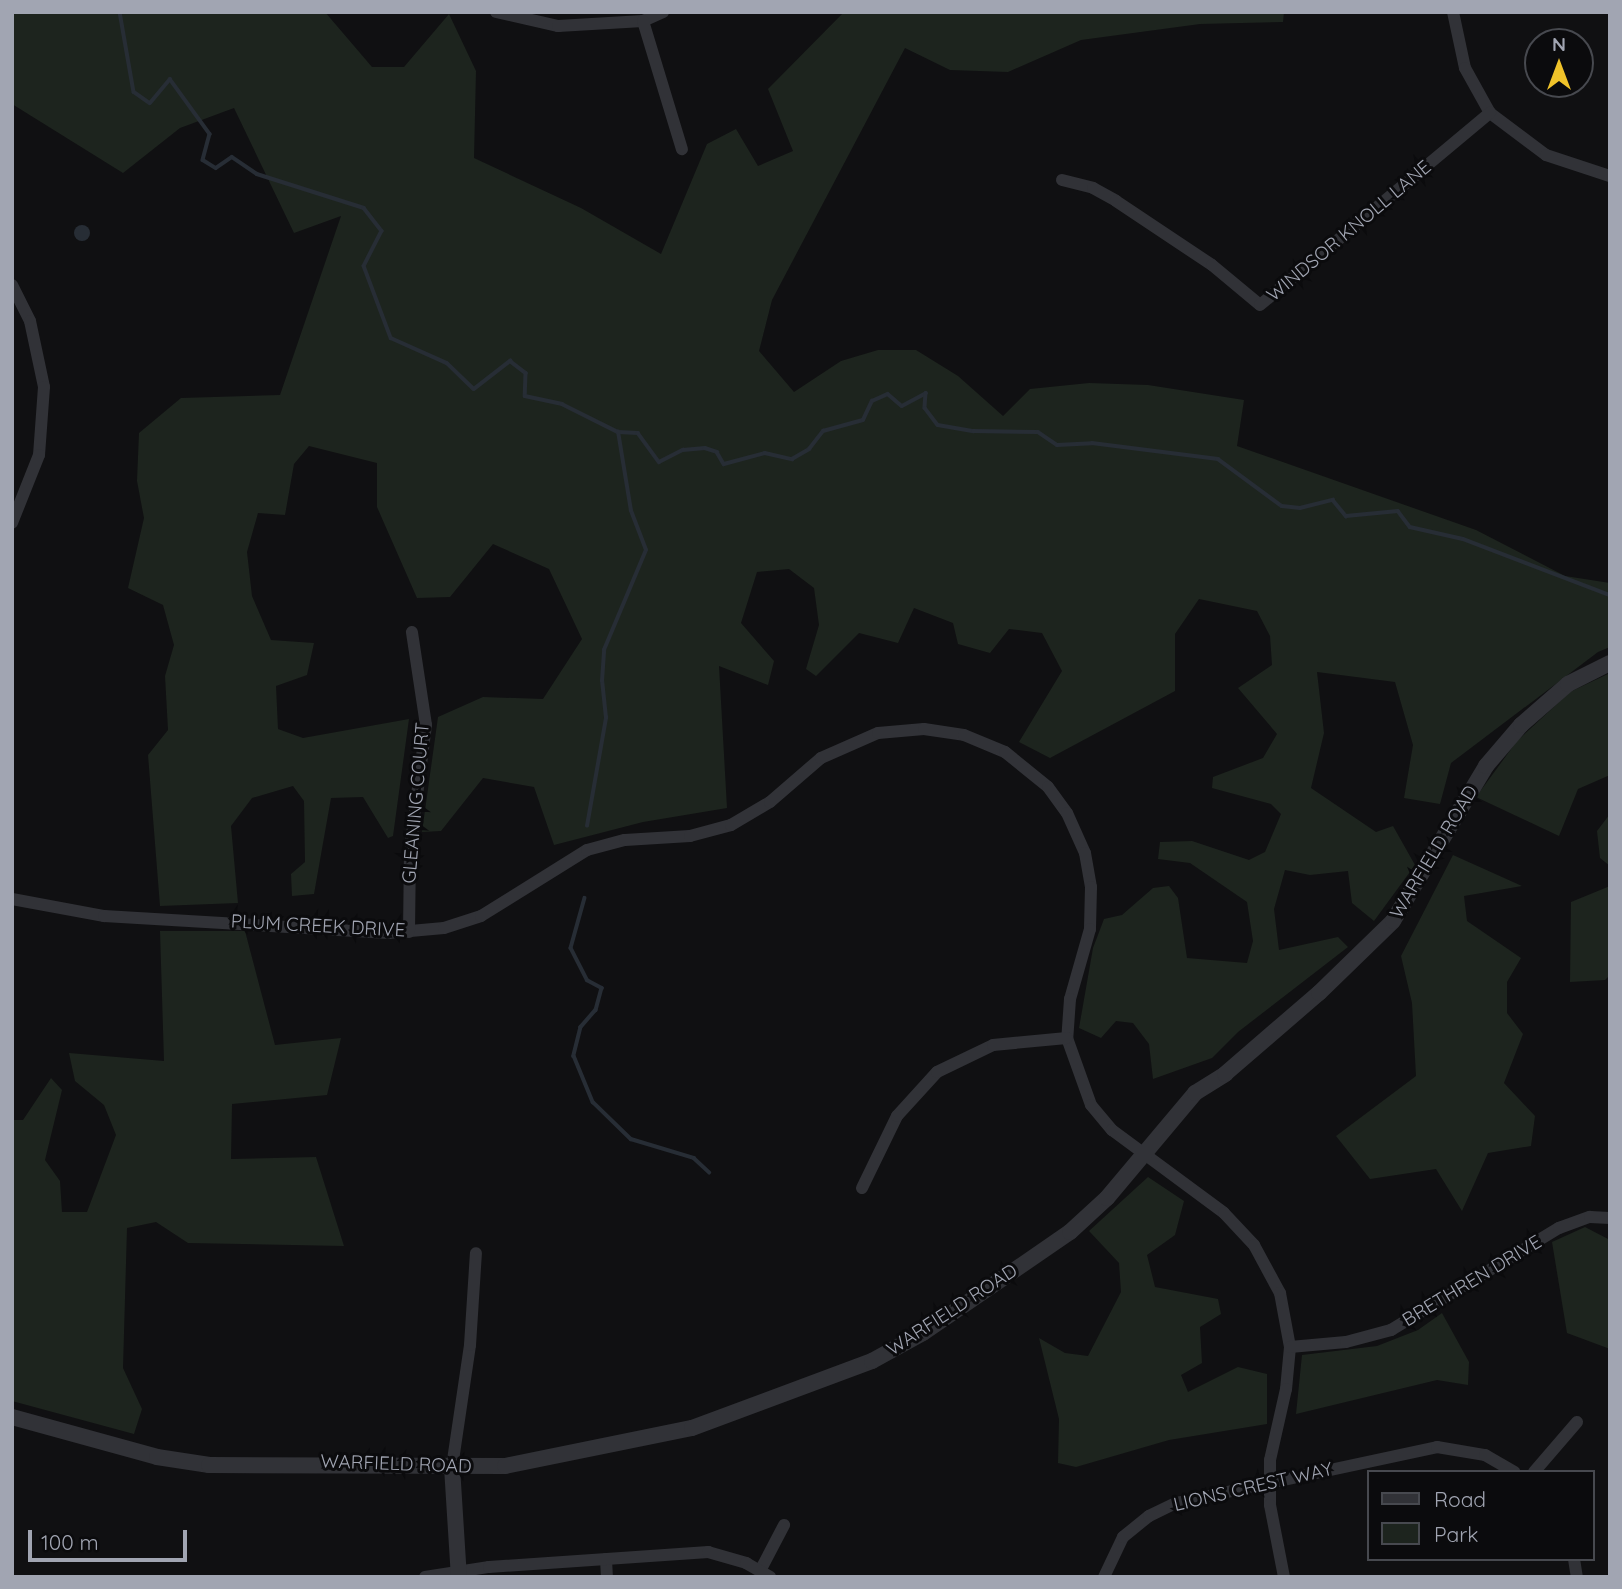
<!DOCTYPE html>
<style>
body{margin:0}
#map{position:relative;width:1622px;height:1589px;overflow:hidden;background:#101012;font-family:Quicksand,sans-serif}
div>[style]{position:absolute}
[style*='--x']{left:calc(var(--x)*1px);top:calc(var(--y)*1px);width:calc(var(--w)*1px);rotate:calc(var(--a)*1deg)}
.green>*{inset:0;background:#1d241e}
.water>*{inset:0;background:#272d35}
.round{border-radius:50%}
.stream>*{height:3.5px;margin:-1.75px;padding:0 1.75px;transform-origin:1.75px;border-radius:1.75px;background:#272d35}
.minor>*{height:12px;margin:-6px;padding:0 6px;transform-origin:6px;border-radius:6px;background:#313237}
.tertiary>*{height:16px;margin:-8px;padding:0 8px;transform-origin:8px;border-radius:8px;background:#313237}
span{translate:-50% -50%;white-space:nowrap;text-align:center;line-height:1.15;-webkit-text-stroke:6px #0b0b0d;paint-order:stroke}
.street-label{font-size:19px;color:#a1a5b2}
.frame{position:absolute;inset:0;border:14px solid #a1a5b2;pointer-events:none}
.legend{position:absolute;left:1367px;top:1470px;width:228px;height:91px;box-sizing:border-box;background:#0b0b0d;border:2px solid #47494f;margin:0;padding:9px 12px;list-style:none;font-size:21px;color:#a1a5b2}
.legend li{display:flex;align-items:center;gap:14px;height:35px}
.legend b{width:35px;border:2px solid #47494f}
.north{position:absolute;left:1524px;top:28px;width:70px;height:70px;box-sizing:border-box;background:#0b0b0d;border:2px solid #47494f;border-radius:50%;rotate:0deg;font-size:19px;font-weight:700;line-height:28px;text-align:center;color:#a1a5b2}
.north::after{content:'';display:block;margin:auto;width:24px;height:32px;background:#f0c32a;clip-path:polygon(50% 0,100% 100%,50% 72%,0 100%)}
.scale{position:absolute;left:28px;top:1530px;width:159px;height:32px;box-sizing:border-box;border:4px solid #a1a5b2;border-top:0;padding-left:9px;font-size:21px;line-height:24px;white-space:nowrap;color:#a1a5b2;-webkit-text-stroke:5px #0b0b0d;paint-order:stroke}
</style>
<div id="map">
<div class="green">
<div style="clip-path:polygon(12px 12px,325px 12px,372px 67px,404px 67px,449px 14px,476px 71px,474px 158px,581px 208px,661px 254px,707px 144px,736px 129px,758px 166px,793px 151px,768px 89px,844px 12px,1284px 12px,1283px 22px,1200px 24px,1081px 40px,1008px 72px,950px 70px,905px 48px,772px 300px,759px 351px,794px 392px,841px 361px,878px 350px,916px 350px,958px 376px,1003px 416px,1030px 389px,1089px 383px,1148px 385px,1244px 400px,1237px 446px,1476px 530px,1565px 576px,1610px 583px,1610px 647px,1598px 652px,1451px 763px,1440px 804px,1404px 798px,1413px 745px,1395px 682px,1317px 672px,1324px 733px,1311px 788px,1376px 832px,1393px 826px,1415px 865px,1374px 921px,1352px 903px,1348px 871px,1310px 875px,1285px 870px,1274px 909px,1279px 950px,1338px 937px,1348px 947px,1238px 1032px,1212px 1058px,1153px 1079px,1149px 1044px,1133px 1023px,1116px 1021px,1101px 1038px,1079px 1028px,1093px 948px,1104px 919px,1122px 915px,1153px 888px,1169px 886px,1178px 898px,1187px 958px,1247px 963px,1253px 941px,1247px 902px,1190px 863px,1158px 859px,1160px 842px,1192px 841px,1249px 860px,1265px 852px,1281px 814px,1271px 804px,1212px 788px,1213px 777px,1263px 758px,1277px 734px,1238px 688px,1272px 665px,1270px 636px,1257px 611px,1199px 599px,1175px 634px,1175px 691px,1050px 758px,1019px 742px,1062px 671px,1042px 633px,1009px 629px,990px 653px,958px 644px,953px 623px,914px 608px,898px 643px,859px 633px,816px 676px,806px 669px,819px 625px,814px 588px,789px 569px,757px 572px,741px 623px,774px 661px,768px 685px,719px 666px,727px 808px,643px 822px,554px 845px,534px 787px,483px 778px,441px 831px,422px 832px,438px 717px,483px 697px,543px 699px,582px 639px,549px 569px,493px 544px,450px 597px,417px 598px,377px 507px,377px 463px,309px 446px,294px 464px,285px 515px,258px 513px,247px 552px,252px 596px,271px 640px,314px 643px,307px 675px,276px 686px,278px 729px,303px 738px,409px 719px,393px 836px,388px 838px,363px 797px,331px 798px,314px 894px,292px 896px,291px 874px,305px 862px,304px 801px,293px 786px,252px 798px,231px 826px,238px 903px,160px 906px,148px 755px,168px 730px,165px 676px,174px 645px,163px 605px,128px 588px,144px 518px,137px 481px,139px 433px,181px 398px,280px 395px,341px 216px,294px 233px,234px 108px,180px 128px,123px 173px,12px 104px)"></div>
<div style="clip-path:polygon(1610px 673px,1610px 775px,1578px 789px,1559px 836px,1476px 797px,1517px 741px,1570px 692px)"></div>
<div style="clip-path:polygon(1610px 814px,1610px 866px,1600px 858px,1597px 831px)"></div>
<div style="clip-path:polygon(1453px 855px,1522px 886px,1464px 896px,1467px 921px,1521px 958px,1507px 982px,1507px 1013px,1523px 1034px,1504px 1083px,1535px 1116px,1531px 1146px,1488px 1153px,1462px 1211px,1436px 1169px,1370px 1179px,1336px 1136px,1416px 1076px,1412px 1003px,1401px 956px)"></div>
<div style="clip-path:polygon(1610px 886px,1610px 975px,1605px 980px,1570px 982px,1571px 902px)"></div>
<div style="clip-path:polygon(160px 931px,245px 931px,275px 1045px,341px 1038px,327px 1095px,232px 1104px,231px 1159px,316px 1157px,344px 1246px,188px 1243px,156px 1222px,127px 1228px,123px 1368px,142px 1409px,134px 1434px,12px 1401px,12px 1120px,23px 1120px,51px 1078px,62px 1090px,45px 1160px,60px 1181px,62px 1212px,87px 1212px,116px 1135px,104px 1105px,75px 1081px,69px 1053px,164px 1061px)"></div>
<div style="clip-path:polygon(1148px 1177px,1184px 1201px,1175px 1235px,1147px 1255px,1155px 1287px,1218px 1299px,1221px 1314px,1200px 1327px,1202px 1363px,1181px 1375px,1188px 1392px,1238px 1367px,1267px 1374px,1267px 1424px,1169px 1440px,1076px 1467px,1058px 1463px,1059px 1419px,1039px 1338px,1065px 1353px,1088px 1356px,1121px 1292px,1119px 1263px,1089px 1231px)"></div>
<div style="clip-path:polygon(1585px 1227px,1610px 1240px,1610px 1349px,1567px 1333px,1552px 1242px)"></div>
<div style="clip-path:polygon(1442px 1313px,1469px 1362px,1468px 1385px,1437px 1380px,1296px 1414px,1302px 1355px,1377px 1346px,1418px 1330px)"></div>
</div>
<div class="water">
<div class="round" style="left:74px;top:225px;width:16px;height:16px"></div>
</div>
<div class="stream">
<div style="--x:120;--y:12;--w:81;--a:80.1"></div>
<div style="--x:134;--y:92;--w:19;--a:35"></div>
<div style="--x:150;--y:103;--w:31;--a:-50"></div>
<div style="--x:170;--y:79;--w:68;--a:54"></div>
<div style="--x:210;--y:134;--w:27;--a:105"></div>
<div style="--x:203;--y:160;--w:15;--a:32"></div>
<div style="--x:216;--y:168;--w:19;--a:-35"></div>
<div style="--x:232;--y:157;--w:30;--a:34"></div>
<div style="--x:257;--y:174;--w:112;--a:17.6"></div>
<div style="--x:364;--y:208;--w:29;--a:52"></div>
<div style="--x:382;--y:231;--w:39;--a:117"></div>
<div style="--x:364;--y:266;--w:77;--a:69.4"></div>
<div style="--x:391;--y:338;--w:61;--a:24.1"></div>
<div style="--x:447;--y:363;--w:37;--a:44"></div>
<div style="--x:474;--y:389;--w:46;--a:-37.9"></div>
<div style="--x:510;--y:361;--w:20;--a:37"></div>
<div style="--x:526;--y:373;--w:23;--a:92"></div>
<div style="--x:525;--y:396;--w:38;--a:12"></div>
<div style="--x:562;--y:404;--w:63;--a:26.6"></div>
<div style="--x:618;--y:432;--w:20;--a:3"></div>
<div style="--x:638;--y:433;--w:36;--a:54"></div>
<div style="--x:659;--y:462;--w:27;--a:-27"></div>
<div style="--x:683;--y:450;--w:22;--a:-5"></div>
<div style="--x:705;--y:448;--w:13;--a:18"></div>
<div style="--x:717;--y:452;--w:14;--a:60"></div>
<div style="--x:724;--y:464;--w:42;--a:-15"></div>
<div style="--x:765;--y:453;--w:28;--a:13"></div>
<div style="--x:792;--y:459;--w:20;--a:-30"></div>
<div style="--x:809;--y:449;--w:23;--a:-52"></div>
<div style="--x:823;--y:431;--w:41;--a:-15.4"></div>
<div style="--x:863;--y:420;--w:21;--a:-65"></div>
<div style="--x:872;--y:401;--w:17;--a:-24"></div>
<div style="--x:888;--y:394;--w:18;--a:41"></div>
<div style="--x:902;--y:406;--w:27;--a:-28"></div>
<div style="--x:926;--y:393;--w:15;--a:94"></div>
<div style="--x:925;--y:408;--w:21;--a:53"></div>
<div style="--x:938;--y:425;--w:36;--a:10"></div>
<div style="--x:973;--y:431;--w:65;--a:0.9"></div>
<div style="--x:1038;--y:432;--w:23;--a:34"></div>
<div style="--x:1057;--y:445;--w:35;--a:-3"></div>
<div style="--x:1092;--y:443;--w:127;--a:7.2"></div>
<div style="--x:1218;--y:459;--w:79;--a:36.3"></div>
<div style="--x:1282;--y:506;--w:18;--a:6"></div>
<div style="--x:1300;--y:508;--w:34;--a:-14"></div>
<div style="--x:1333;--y:500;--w:21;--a:51"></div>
<div style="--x:1346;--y:516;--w:52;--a:-5.5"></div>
<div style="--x:1398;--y:511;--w:20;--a:53"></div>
<div style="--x:1410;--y:527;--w:54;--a:12.8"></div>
<div style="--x:1463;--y:539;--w:157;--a:20.9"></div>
<div style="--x:587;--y:826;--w:110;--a:-80"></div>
<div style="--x:606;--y:718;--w:37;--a:-96"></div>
<div style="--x:602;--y:681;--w:31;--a:-86"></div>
<div style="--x:604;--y:650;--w:108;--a:-67.2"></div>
<div style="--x:646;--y:550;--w:42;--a:-111"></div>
<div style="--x:631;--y:511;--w:80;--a:-99.3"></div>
<div style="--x:585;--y:898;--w:52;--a:105.6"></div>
<div style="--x:571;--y:948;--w:36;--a:63"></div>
<div style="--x:587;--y:980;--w:17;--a:28"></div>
<div style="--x:602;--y:988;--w:23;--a:105"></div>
<div style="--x:596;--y:1010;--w:23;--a:131"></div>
<div style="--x:581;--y:1027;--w:30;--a:104"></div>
<div style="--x:574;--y:1056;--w:50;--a:67.6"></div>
<div style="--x:593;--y:1102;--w:53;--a:44.2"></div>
<div style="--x:631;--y:1139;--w:66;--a:16.8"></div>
<div style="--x:694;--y:1158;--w:21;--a:43"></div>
</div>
<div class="minor">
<div style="--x:496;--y:12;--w:64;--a:12.7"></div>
<div style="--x:558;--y:26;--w:85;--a:-3.4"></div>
<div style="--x:643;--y:21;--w:22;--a:-24"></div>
<div style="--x:1453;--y:12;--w:57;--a:77.9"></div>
<div style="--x:1465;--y:68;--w:51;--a:60.9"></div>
<div style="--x:1490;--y:113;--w:70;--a:36.9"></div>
<div style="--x:1546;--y:155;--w:67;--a:18.2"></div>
<div style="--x:643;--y:21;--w:134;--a:73.1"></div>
<div style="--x:1062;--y:180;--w:32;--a:14"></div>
<div style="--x:1093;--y:188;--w:26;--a:29"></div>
<div style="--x:1116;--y:201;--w:115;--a:33.7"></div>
<div style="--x:1212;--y:265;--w:62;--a:39.8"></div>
<div style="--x:1260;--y:305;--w:300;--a:-39.9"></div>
<div style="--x:12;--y:285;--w:40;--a:63.4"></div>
<div style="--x:30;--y:321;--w:67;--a:78"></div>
<div style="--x:44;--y:387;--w:68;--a:94.2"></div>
<div style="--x:39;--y:455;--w:73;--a:111.7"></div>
<div style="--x:12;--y:899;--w:94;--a:10.5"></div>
<div style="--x:104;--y:916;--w:285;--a:3.4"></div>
<div style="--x:388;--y:933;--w:56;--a:-5.1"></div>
<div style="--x:444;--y:928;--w:39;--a:-18"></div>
<div style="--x:481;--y:916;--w:125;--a:-31.9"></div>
<div style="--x:587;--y:850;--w:39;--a:-15"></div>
<div style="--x:625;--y:840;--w:65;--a:-3.5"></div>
<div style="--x:690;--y:836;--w:42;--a:-15"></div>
<div style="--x:731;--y:825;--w:45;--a:-30.5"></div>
<div style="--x:770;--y:802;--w:67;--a:-40.8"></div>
<div style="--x:821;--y:758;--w:62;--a:-23.7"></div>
<div style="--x:878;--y:733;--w:46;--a:-5"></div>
<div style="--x:924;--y:729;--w:40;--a:8.5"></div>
<div style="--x:964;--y:735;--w:44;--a:22.5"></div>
<div style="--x:1005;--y:752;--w:55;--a:39.1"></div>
<div style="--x:1048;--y:787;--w:32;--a:54"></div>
<div style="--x:1067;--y:813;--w:44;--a:65.8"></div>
<div style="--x:1085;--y:853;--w:35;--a:80"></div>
<div style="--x:1091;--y:887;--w:42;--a:91.4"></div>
<div style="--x:1090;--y:929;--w:73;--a:105.9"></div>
<div style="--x:1070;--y:999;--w:39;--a:94"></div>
<div style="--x:1067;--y:1038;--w:71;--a:70.3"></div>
<div style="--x:1091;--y:1105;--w:33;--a:50"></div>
<div style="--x:1112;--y:1130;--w:139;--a:36.5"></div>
<div style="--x:1224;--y:1213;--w:44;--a:46.8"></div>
<div style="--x:1254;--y:1245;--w:55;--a:61.6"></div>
<div style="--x:1280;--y:1293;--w:55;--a:79.5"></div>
<div style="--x:1290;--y:1347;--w:42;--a:95.4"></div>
<div style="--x:1286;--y:1389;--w:73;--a:102.7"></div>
<div style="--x:1270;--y:1460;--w:45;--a:90"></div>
<div style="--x:1270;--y:1505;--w:73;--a:79"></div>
<div style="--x:409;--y:932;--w:82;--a:-89.3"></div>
<div style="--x:410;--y:850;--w:126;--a:-82.7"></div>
<div style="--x:426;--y:725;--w:94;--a:-98.6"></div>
<div style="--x:862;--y:1188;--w:80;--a:-64.1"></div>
<div style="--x:897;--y:1116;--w:59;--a:-47.7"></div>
<div style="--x:937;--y:1072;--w:62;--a:-25.7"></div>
<div style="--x:993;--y:1045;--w:74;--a:-5.4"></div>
<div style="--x:1290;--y:1347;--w:56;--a:-5.1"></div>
<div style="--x:1346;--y:1342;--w:47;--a:-14.9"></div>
<div style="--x:1391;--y:1330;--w:197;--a:-31.3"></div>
<div style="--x:1559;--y:1228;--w:33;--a:-20"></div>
<div style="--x:1590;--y:1217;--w:20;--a:3"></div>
<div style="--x:452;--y:1467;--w:123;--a:-81.6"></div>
<div style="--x:470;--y:1345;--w:92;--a:-86.3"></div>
<div style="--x:1534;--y:1472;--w:66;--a:-49.3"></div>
<div style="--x:606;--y:1559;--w:18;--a:87"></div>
<div style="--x:1574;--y:1559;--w:18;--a:81"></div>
<div style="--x:760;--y:1571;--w:52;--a:-62.4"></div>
<div style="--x:425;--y:1577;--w:65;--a:-8.9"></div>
<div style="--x:489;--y:1567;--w:220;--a:-3.9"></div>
<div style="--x:708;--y:1552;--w:40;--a:16"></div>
<div style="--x:746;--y:1563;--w:28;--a:30"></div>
<div style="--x:1104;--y:1577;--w:44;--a:-64.6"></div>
<div style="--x:1123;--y:1537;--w:33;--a:-39"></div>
<div style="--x:1149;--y:1516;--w:30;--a:-26"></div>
<div style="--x:1176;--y:1503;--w:267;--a:-12.1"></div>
<div style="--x:1437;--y:1447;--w:49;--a:9.5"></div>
<div style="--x:1485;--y:1455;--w:34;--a:30"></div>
</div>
<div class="tertiary">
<div style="--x:12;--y:1417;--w:150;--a:15.4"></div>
<div style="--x:157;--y:1457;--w:53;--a:8.7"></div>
<div style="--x:209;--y:1465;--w:296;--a:0.2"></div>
<div style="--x:505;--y:1466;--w:191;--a:-11.5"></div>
<div style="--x:692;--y:1428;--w:192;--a:-20.4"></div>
<div style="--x:872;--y:1361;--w:58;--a:-28.8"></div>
<div style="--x:923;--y:1333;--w:178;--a:-34.5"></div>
<div style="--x:1070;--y:1232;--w:50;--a:-42.6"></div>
<div style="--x:1107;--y:1198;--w:137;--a:-50"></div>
<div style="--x:1195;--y:1093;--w:36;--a:-32"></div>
<div style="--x:1225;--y:1074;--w:124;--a:-40.8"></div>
<div style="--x:1319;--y:993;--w:103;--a:-44.2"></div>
<div style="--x:1393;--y:921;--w:181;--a:-59"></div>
<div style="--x:1486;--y:766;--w:54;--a:-49.5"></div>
<div style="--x:1521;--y:725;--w:62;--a:-41.1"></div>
<div style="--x:1568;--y:684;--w:47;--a:-26.6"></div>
<div style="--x:452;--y:1467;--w:110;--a:86.4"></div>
</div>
<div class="street-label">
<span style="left:1349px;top:231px;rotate:-40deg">WINDSOR KNOLL LANE</span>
<span style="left:416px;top:803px;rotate:-85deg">GLEANING COURT</span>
<span style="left:1434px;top:852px;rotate:-59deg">WARFIELD ROAD</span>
<span style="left:318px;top:926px;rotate:3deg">PLUM CREEK DRIVE</span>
<span style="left:1472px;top:1281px;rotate:-31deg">BRETHREN DRIVE</span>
<span style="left:952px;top:1310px;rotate:-33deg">WARFIELD ROAD</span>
<span style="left:396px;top:1464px;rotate:2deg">WARFIELD ROAD</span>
<span style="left:1253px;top:1487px;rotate:-13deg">LIONS CREST WAY</span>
</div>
<div class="frame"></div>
<ul class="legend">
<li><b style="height:9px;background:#313237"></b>Road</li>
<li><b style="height:19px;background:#1d241e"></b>Park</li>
</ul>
<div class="north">N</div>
<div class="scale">100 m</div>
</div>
